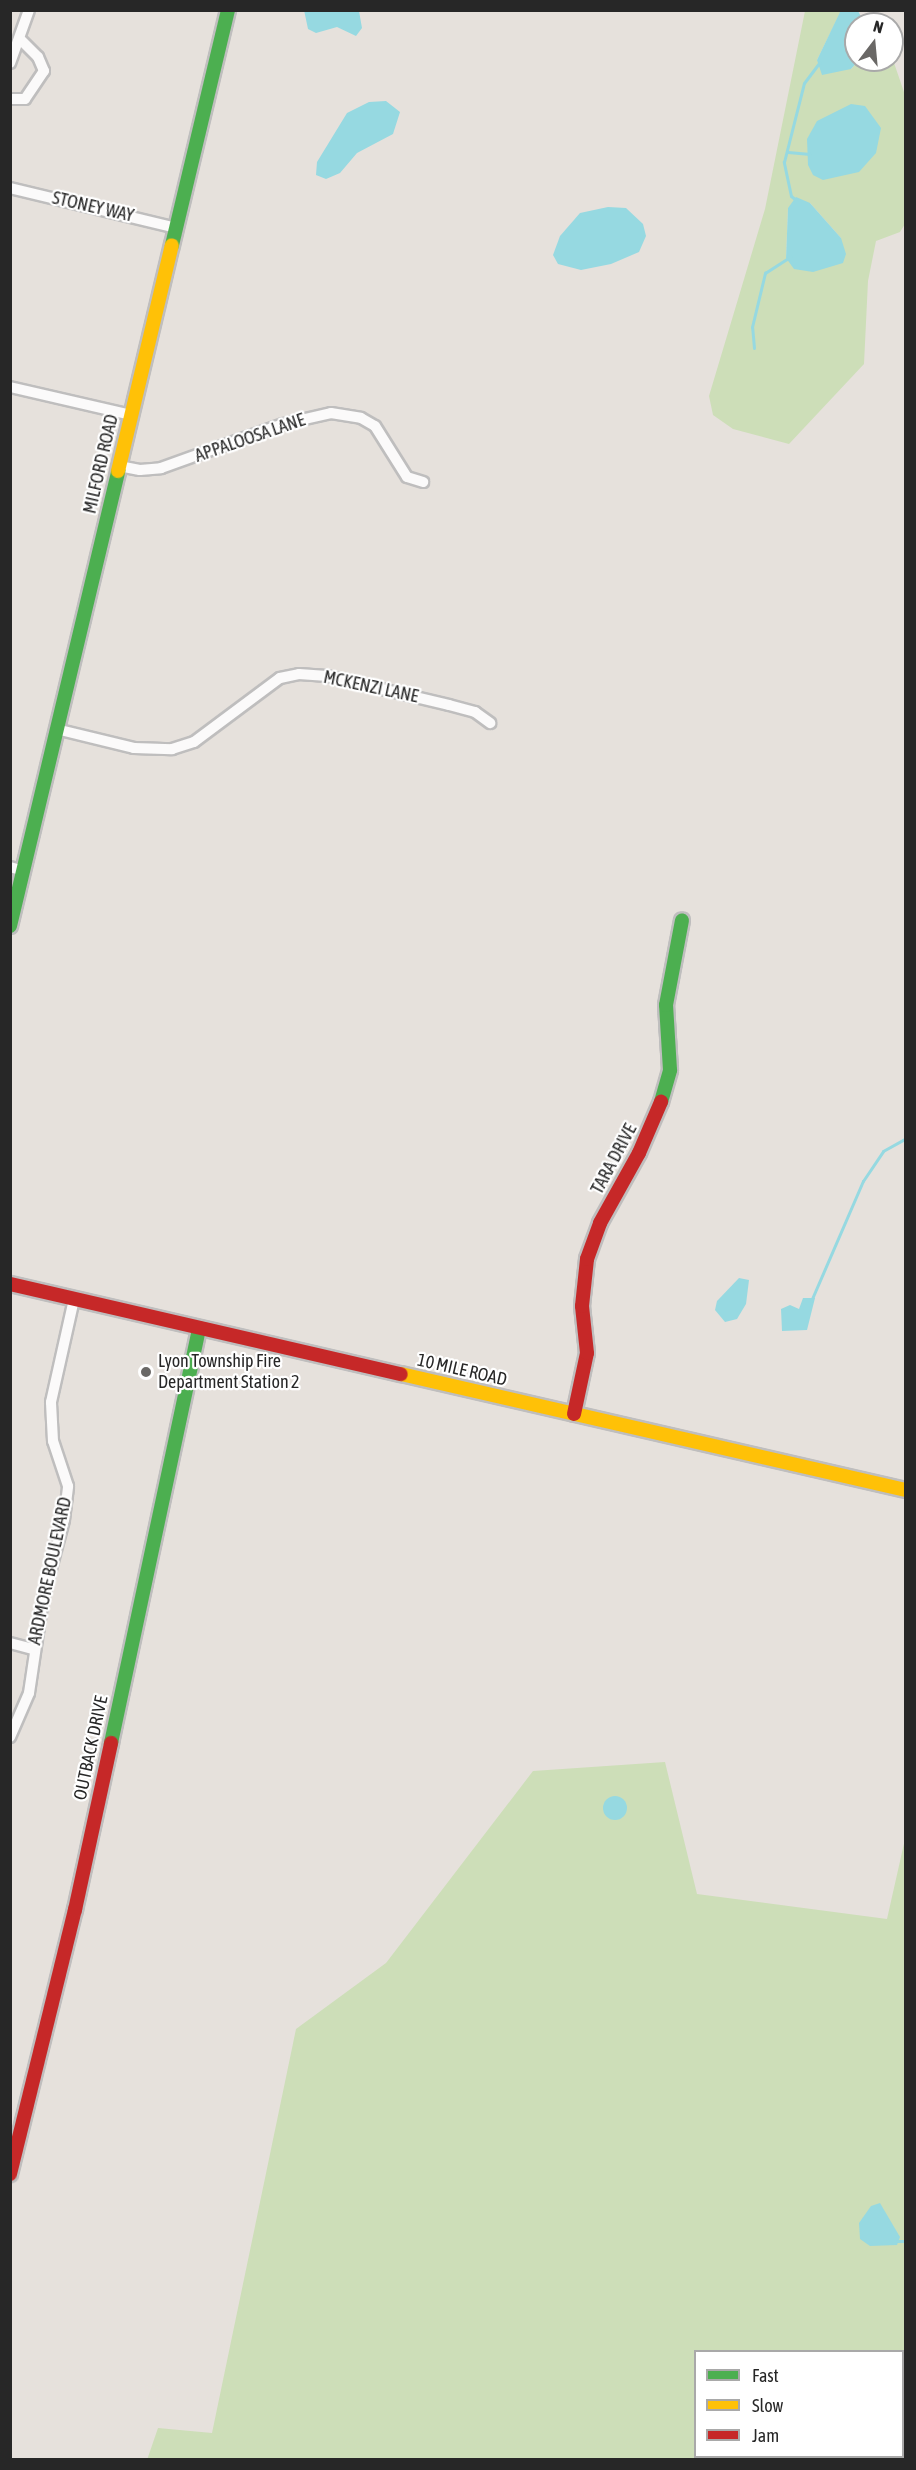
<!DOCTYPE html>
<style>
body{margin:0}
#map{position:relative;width:916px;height:2470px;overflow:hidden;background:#e6e1dc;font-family:"Asap Condensed",sans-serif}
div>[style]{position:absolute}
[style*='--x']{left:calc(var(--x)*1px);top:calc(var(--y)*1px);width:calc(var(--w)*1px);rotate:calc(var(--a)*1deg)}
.green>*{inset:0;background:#cddeb8}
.water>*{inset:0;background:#96d9e1}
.round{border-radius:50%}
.stream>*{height:3px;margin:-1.5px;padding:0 1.5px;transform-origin:1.5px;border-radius:1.5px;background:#96d9e1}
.roads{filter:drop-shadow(2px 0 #bfbebe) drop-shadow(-2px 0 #bfbebe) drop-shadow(0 2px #bfbebe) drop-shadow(0 -2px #bfbebe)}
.street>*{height:10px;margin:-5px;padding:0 5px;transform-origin:5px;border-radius:5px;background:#fbfafa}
.fast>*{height:14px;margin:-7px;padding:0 7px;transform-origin:7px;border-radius:7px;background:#4caf50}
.slow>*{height:14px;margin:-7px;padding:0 7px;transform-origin:7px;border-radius:7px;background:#ffc107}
.jam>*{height:14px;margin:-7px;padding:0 7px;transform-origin:7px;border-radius:7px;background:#c62828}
.dots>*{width:16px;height:16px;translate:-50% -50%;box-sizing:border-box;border:3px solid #fff;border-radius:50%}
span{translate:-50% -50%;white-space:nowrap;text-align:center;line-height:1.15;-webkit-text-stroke:4.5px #fff;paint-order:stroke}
.street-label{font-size:18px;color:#272727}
.poi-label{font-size:18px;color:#272727}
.left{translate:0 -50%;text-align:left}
.frame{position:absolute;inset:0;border:12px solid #272727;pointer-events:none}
.legend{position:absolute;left:694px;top:2350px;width:210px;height:108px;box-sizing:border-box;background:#fff;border:2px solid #a9a9a9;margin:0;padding:8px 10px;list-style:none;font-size:18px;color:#272727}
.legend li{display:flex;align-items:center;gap:12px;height:30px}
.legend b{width:30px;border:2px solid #a9a9a9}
.north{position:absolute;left:844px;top:12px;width:60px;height:60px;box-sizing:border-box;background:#fff;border:2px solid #a9a9a9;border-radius:50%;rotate:16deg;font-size:16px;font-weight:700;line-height:24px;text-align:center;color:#272727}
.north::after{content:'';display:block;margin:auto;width:21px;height:27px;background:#6a6866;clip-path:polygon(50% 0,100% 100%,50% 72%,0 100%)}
</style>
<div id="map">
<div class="green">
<div style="clip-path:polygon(evenodd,805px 11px,841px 11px,817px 60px,851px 69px,859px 60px,892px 60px,892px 57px,905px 95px,905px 224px,900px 232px,876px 241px,868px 281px,864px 364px,789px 444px,733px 429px,713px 415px,709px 396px,765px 209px,805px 11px,810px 203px,841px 238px,786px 258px,788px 208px,810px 203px)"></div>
<div style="clip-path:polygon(evenodd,665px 1762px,697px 1894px,887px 1919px,905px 1839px,905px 2459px,147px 2460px,158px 2428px,212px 2433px,296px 2029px,386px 1963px,533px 1771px,665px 1762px,696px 2352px,902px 2352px,902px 2456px,696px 2456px,696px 2352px)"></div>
</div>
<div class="water">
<div style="clip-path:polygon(304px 10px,359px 11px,362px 28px,356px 36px,337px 27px,316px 33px,308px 29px)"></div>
<div style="clip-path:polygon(841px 10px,858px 11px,865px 24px,856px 24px,856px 60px,859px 60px,851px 69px,822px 75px,817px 60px)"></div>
<div style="clip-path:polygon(386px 101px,400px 112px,393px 134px,357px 153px,340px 173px,326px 179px,316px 175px,317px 162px,347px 113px,369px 102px)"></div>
<div style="clip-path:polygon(851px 104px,865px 106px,881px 128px,876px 153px,859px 172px,823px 180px,813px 175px,808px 165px,807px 139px,817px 121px)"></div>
<div style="clip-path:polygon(796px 197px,810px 203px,841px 238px,846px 254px,843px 263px,813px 272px,794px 269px,786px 258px,788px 208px)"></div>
<div style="clip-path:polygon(608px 207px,626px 208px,643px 224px,646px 236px,639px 252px,611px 264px,581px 270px,558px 264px,553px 255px,560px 236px,580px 213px)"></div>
<div style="clip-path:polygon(739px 1278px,749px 1280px,746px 1304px,737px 1319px,725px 1322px,715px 1310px,717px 1301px)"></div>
<div style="clip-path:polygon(803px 1298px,815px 1298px,807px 1330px,782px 1331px,781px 1309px,790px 1305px,799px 1309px)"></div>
<div class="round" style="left:603px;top:1796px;width:24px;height:24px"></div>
<div style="clip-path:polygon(880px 2203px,900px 2237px,897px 2245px,870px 2246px,860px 2239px,859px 2223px,871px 2206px)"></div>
</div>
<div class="stream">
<div style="--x:788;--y:152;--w:22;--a:5"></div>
<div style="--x:796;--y:200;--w:6;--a:-141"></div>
<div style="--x:791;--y:196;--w:35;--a:-102"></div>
<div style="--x:784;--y:162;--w:81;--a:-75.8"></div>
<div style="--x:804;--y:83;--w:26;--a:-53"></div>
<div style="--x:754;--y:348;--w:21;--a:-95"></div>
<div style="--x:752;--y:327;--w:56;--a:-76.5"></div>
<div style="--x:765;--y:273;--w:30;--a:-33"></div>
<div style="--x:811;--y:1301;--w:131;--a:-66.6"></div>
<div style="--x:863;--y:1181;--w:36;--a:-56"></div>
<div style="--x:883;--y:1151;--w:26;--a:-29"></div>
<div style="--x:897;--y:2241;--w:9;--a:0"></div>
</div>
<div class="roads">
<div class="street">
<div style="--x:10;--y:63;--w:56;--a:-70.3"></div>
<div style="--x:10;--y:99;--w:15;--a:0"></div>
<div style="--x:25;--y:99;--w:34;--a:-56"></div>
<div style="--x:44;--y:71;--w:15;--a:-113"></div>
<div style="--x:38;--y:57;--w:23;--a:-135"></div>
<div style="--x:10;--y:188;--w:171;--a:13.5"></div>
<div style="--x:10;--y:387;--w:124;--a:13"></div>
<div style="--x:119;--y:466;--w:21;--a:11"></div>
<div style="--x:140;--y:470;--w:21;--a:-5"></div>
<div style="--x:161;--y:468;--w:130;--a:-19.8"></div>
<div style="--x:283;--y:424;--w:49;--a:-12.9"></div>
<div style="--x:331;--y:413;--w:30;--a:9"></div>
<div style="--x:361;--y:418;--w:16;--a:30"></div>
<div style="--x:375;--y:426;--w:60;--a:57.9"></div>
<div style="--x:407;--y:477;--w:17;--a:17"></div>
<div style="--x:56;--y:729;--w:80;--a:13.7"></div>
<div style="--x:134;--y:748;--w:38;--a:2"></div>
<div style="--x:172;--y:749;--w:23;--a:-18"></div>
<div style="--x:194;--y:742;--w:107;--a:-36.7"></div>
<div style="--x:280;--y:678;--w:19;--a:-12"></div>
<div style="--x:299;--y:674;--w:28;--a:4"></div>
<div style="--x:327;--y:676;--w:125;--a:13.4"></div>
<div style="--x:449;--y:705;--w:27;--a:15"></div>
<div style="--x:475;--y:712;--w:19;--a:36"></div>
<div style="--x:10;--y:867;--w:15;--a:16"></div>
<div style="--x:10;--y:1643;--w:23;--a:15"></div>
<div style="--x:10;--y:1737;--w:48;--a:-66.6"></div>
<div style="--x:29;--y:1693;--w:95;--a:-81.5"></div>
<div style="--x:43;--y:1599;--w:82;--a:-75.1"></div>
<div style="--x:64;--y:1520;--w:34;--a:-83"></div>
<div style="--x:68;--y:1486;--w:47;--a:-108.4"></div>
<div style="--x:53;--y:1441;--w:39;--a:-93"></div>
<div style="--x:51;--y:1402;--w:106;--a:-77.4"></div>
</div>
<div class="fast">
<div style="--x:172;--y:245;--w:242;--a:-76.6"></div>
<div style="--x:10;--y:926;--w:468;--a:-76.6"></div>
<div style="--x:661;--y:1102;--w:33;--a:-74"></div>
<div style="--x:670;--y:1070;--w:65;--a:-93.5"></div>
<div style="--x:666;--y:1005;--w:86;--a:-79.3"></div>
<div style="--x:111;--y:1743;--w:424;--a:-78"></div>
</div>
<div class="slow">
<div style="--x:118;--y:471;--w:232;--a:-76.6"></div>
<div style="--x:401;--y:1374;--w:518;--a:12.94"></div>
</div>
<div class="jam">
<div style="--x:10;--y:1284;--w:401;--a:13"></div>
<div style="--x:574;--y:1414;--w:62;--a:-78"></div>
<div style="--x:587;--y:1353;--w:47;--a:-96.1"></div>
<div style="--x:582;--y:1306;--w:47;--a:-83.9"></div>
<div style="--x:587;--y:1259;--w:38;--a:-70"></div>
<div style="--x:600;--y:1223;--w:80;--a:-60.9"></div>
<div style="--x:639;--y:1153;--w:56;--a:-66.7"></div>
<div style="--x:10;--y:2174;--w:272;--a:-76.2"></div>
<div style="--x:75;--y:1910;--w:171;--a:-77.8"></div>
</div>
</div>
<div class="dots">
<div style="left:146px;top:1372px;background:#6a6866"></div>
</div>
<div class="street-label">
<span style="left:93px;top:207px;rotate:13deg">STONEY WAY</span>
<span style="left:250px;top:438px;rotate:-19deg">APPALOOSA LANE</span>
<span style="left:101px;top:464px;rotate:-77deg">MILFORD ROAD</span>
<span style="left:371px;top:687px;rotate:12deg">MCKENZI LANE</span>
<span style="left:614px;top:1159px;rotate:-62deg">TARA DRIVE</span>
<span style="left:462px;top:1370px;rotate:13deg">10 MILE ROAD</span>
<span style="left:50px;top:1571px;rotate:-78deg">ARDMORE BOULEVARD</span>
<span style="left:91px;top:1748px;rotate:-78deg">OUTBACK DRIVE</span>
</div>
<div class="poi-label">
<span class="left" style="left:158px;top:1372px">Lyon Township Fire<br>Department Station 2</span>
</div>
<div class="frame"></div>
<ul class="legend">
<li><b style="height:8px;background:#4caf50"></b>Fast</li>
<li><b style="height:8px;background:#ffc107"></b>Slow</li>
<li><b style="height:8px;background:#c62828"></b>Jam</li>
</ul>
<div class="north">N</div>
</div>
